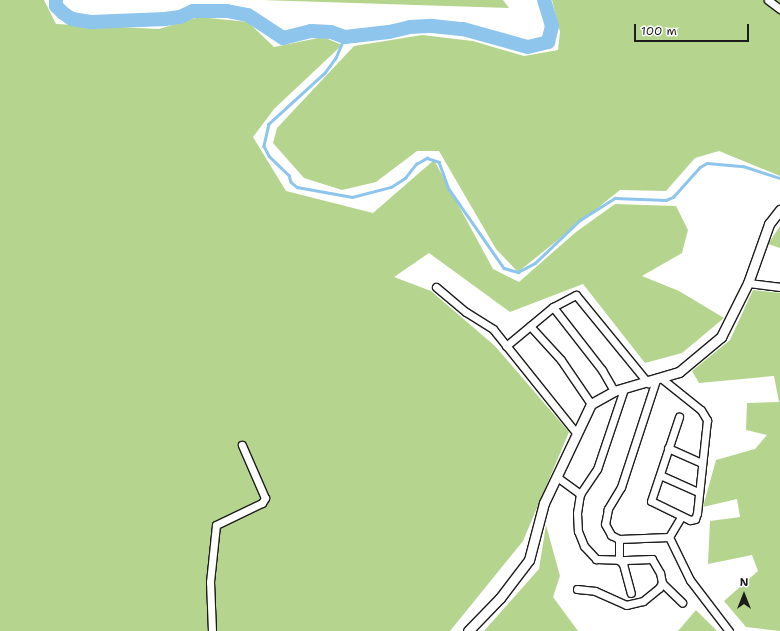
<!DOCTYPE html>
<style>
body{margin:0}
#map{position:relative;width:780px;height:631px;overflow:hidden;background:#fff;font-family:"Shantell Sans",sans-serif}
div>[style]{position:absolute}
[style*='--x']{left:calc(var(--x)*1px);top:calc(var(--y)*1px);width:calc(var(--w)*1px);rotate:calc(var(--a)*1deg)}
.green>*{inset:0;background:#b5d58e}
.stream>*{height:2.5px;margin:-1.25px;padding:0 1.25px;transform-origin:1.25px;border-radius:1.25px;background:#8ec5ed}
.river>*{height:14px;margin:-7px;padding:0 7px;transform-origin:7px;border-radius:7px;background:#8ec5ed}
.roads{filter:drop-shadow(1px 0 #1c1c1c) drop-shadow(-1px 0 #1c1c1c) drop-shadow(0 1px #1c1c1c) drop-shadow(0 -1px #1c1c1c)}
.minor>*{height:7px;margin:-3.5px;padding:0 3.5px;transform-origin:3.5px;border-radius:3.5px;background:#fff}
.tertiary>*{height:9px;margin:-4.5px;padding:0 4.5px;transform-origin:4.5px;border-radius:4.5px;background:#fff}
span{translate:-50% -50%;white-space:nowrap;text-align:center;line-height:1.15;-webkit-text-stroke:4px #fff;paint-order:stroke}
.north{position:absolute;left:724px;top:575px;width:40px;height:40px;-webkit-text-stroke:3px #fff;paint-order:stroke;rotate:0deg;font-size:11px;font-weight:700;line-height:16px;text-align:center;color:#1c1c1c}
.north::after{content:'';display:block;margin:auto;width:14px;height:18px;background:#1c1c1c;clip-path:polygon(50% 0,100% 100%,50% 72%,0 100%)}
.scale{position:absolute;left:634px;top:24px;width:115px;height:18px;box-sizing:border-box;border:2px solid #1c1c1c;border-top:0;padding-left:5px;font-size:12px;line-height:14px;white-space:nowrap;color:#1c1c1c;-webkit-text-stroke:3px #fff;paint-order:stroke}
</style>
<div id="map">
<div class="green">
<div style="clip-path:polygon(0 0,44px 0,56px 24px,159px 29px,199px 17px,248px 22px,274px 47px,323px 37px,342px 45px,274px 109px,253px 137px,286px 191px,373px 213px,434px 160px,493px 269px,519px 282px,576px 232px,615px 204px,676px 206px,688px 230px,682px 253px,642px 276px,679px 291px,724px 318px,682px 353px,645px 363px,583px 284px,510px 312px,429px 253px,394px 277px,431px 291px,495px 346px,569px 432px,523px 541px,450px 631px,0 631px)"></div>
<div style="clip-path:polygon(261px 0,503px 0,509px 8px)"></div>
<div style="clip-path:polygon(552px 0,780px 0,780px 176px,719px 151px,695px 158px,666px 191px,620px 190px,518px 272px,496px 249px,439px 151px,417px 151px,376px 182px,342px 190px,304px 178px,273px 143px,277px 128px,354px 46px,422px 35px,473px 41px,524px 56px,558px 50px,560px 32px)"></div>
<div style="clip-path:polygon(780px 226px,780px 248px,768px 244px)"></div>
<div style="clip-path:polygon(753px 290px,780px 293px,780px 631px,746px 627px,724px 601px,758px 571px,752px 555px,708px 564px,710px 521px,740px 517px,737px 499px,703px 507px,716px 460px,755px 449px,767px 435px,746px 430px,747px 403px,779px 402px,774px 376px,699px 383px,692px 371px,730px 340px)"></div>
<div style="clip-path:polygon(546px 525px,560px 576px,553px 597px,578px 631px,484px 631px,539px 569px)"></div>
<div style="clip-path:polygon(696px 610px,717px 631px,678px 631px)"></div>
</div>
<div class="stream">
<div style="--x:345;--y:37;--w:23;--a:113"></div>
<div style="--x:336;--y:58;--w:19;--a:126"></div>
<div style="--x:325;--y:73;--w:76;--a:137.7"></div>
<div style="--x:269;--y:124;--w:23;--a:103"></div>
<div style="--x:264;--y:146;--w:11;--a:63"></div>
<div style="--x:269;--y:156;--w:28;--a:44"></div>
<div style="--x:289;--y:175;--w:7;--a:74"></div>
<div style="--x:291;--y:182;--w:8;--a:40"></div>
<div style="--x:297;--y:187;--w:56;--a:10.3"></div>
<div style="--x:352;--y:197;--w:40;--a:-14.4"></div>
<div style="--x:391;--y:187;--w:17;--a:-33"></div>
<div style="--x:405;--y:178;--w:18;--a:-52"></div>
<div style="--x:416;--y:164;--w:13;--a:-29"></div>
<div style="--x:427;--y:158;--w:13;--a:18"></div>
<div style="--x:439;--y:162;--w:29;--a:70"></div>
<div style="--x:449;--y:189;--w:96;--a:55.2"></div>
<div style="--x:504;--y:268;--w:15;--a:16"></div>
<div style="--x:518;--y:272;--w:19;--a:-28"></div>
<div style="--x:535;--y:263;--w:62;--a:-43.7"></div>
<div style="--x:580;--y:220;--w:41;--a:-32.2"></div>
<div style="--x:615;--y:198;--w:51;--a:2.2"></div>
<div style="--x:666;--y:200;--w:8;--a:-23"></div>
<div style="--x:673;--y:197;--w:40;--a:-48"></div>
<div style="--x:700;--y:167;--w:8;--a:-30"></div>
<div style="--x:707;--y:163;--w:36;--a:5"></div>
<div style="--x:743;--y:166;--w:39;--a:18"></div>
</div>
<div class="river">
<div style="--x:56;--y:0;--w:6;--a:90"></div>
<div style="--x:56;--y:6;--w:10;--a:45"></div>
<div style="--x:63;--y:13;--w:11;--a:34"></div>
<div style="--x:72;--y:19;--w:19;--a:9"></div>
<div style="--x:91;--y:22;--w:74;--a:-2.3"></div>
<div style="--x:165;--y:19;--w:15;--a:-8"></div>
<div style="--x:180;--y:17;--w:14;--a:-25"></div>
<div style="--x:193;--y:11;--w:34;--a:0"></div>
<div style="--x:227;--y:11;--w:21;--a:11"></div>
<div style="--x:248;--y:15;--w:42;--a:33.3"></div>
<div style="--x:283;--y:38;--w:29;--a:-14"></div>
<div style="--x:311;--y:31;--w:20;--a:3"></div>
<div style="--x:331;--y:32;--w:15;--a:20"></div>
<div style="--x:345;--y:37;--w:44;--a:-6.5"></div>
<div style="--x:389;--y:32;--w:22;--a:-13"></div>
<div style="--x:410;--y:27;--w:22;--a:-3"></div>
<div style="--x:432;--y:26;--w:31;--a:6"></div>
<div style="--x:463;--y:29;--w:67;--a:15.5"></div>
<div style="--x:528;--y:47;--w:21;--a:-14"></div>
<div style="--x:548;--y:42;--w:16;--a:-76"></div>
<div style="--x:552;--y:26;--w:27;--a:-107"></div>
</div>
<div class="roads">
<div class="minor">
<div style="--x:768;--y:0;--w:15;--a:37"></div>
<div style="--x:748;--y:283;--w:32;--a:7"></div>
<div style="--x:436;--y:287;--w:39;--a:40"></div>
<div style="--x:466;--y:312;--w:32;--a:32"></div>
<div style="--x:493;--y:329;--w:134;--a:51.3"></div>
<div style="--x:553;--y:307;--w:80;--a:52.1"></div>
<div style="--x:602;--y:370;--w:24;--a:60"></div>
<div style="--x:530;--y:326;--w:46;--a:47.6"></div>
<div style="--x:561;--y:360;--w:53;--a:55.7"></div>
<div style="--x:506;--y:346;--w:61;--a:-39.7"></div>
<div style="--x:553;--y:307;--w:26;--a:-28"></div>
<div style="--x:576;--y:295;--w:114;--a:50.7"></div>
<div style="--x:661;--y:378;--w:51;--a:38.7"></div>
<div style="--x:701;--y:410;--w:12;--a:59"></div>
<div style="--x:707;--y:420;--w:94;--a:96.1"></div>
<div style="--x:697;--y:513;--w:6;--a:108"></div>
<div style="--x:695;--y:519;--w:5;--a:169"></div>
<div style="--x:690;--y:520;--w:43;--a:-154"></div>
<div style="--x:651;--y:501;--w:89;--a:-71.6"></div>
<div style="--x:656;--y:380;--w:113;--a:108.1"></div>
<div style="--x:621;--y:487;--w:26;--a:121"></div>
<div style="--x:608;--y:509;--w:15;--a:101"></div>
<div style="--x:605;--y:524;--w:13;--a:61"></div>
<div style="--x:611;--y:535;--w:9;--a:27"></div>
<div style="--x:619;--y:539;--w:50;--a:-2.3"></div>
<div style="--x:669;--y:537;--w:48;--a:64"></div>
<div style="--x:690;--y:580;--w:64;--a:52.6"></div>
<div style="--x:624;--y:389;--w:84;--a:108.6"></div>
<div style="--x:597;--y:469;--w:30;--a:124"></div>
<div style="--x:580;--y:494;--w:19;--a:99"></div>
<div style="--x:577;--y:513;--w:18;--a:87"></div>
<div style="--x:578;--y:531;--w:16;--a:68"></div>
<div style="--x:584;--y:546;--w:18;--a:47"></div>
<div style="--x:596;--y:559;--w:23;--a:2"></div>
<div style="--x:619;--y:560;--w:6;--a:45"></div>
<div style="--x:623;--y:564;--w:30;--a:75"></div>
<div style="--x:668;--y:448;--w:36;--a:24"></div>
<div style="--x:660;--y:475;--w:42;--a:24.1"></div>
<div style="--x:557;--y:477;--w:29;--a:36"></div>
<div style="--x:669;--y:537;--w:23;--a:-59"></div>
<div style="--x:662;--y:583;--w:28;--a:44"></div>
<div style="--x:577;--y:589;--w:18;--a:6"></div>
<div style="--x:595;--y:591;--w:34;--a:24"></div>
<div style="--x:626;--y:605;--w:17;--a:-13"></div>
<div style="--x:643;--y:601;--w:21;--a:-39"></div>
<div style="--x:659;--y:588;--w:6;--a:-59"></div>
<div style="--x:662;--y:583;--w:10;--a:-101"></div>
<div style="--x:660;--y:573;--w:16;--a:-120"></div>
<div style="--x:652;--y:559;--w:33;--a:178"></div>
<div style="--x:619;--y:560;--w:21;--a:-90"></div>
<div style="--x:212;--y:631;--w:49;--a:-92.3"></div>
<div style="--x:210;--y:582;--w:57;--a:-84"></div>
<div style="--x:216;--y:525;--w:51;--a:-25.6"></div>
<div style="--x:262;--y:503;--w:6;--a:-59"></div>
<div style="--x:265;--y:498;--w:58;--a:-113.5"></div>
</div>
<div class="tertiary">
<div style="--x:468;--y:631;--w:46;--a:-45.9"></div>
<div style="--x:500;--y:598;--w:48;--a:-52.7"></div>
<div style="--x:529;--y:560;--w:59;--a:-75.3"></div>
<div style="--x:544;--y:503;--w:110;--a:-64.6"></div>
<div style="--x:591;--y:404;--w:26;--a:-29"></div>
<div style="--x:614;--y:391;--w:68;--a:-16.3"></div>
<div style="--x:679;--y:372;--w:55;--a:-39.8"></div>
<div style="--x:721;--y:337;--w:60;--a:-63.4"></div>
<div style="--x:748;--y:283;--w:63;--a:-70.4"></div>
<div style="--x:769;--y:224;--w:18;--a:-52"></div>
</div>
</div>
<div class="north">N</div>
<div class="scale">100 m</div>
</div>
